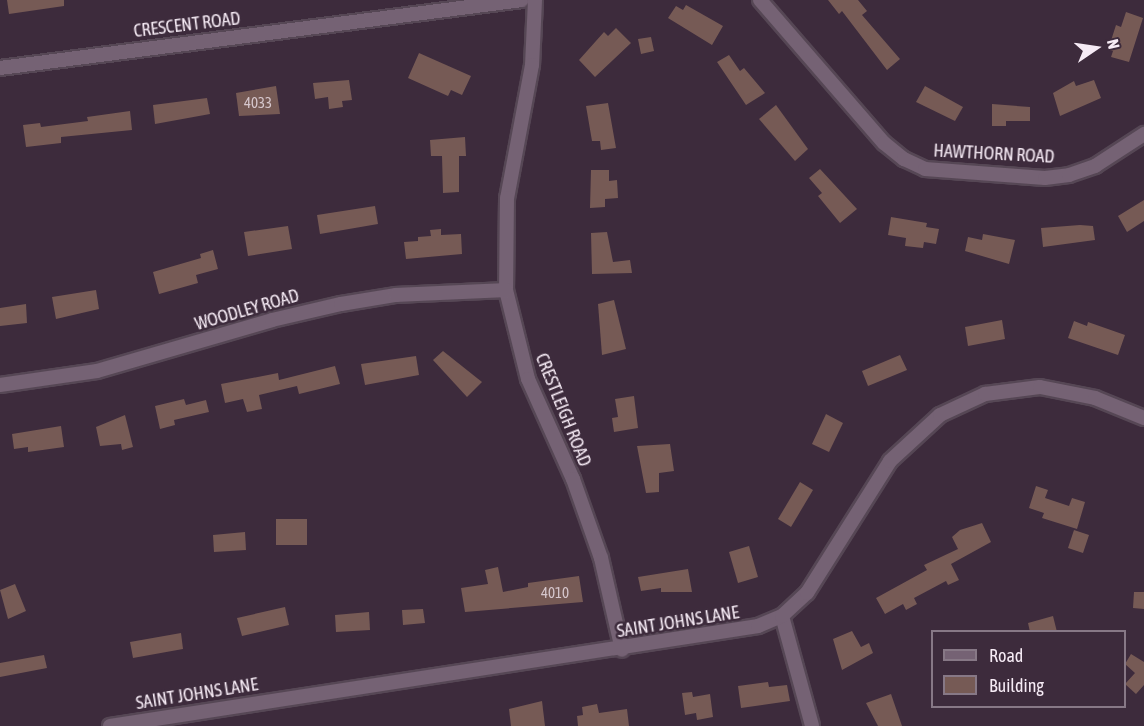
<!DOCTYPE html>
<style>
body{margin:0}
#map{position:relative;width:1144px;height:726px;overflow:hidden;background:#3d2b3c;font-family:"Asap Condensed",sans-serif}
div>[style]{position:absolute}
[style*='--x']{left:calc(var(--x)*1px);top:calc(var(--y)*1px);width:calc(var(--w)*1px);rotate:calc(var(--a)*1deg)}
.building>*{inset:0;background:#765a55}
.roads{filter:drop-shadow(2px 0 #564755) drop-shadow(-2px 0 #564755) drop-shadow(0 2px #564755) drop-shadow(0 -2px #564755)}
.minor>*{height:14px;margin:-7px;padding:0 7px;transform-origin:7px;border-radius:7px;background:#756274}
span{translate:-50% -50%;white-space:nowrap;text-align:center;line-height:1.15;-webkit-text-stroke:5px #3d2b3c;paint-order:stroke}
.number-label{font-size:15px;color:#d6c7cd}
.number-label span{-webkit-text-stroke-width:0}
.street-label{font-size:18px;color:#f6ebf5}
.legend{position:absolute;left:931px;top:630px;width:195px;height:78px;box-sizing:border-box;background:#3d2b3c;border:2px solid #877886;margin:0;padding:8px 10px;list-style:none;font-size:18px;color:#f6ebf5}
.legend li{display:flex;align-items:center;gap:12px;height:30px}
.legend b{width:30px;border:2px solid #877886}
.north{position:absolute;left:1066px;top:18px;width:60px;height:60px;-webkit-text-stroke:4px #3d2b3c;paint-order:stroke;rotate:77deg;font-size:16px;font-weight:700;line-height:24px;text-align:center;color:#f6ebf5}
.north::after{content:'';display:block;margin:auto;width:21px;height:27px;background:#f6ebf5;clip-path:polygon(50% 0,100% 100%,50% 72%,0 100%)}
</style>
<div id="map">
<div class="building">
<div style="clip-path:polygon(7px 0,64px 0,64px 6px,9px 14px)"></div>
<div style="clip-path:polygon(828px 0,858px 0,867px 11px,862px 15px,900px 59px,887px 70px,842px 11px,839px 14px)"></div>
<div style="clip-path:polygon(686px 5px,723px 26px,712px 45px,668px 18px,676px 6px,683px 10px)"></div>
<div style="clip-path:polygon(1126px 12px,1143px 18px,1129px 62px,1111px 57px,1113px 51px,1108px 50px,1116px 25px,1121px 27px)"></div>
<div style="clip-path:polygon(616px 28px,631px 43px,595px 77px,579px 60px,604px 32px,608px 36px)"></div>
<div style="clip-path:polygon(651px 37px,654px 51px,641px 54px,638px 39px)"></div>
<div style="clip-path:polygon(419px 53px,471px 76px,462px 95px,451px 90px,448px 96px,408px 78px)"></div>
<div style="clip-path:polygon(729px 55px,740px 71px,744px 68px,765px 93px,746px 105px,717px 62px)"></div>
<div style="clip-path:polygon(349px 80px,352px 100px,342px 101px,343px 107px,329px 109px,328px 97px,315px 99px,313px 83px)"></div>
<div style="clip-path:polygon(1094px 80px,1101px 98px,1060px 116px,1053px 93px,1074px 81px,1076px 86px)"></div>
<div style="clip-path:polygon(276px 86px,280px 114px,239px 116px,236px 93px)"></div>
<div style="clip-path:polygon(925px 86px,963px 107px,955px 121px,916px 102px)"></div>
<div style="clip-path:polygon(207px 98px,210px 114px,155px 124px,153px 105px)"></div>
<div style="clip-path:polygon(608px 103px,616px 148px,601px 150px,600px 141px,592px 141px,586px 106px)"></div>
<div style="clip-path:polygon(992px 104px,1030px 107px,1030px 121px,1006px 121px,1006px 126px,992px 126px)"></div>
<div style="clip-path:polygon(776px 105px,808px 149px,795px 161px,759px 119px)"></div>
<div style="clip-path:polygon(130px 111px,132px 130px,61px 137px,61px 143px,26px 147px,23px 125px,40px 123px,41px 127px,88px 121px,87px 117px)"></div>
<div style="clip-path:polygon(465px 137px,466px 156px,459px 156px,459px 192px,443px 193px,442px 156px,431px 156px,430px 140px)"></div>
<div style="clip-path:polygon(820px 169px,857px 209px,840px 223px,818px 196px,822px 193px,809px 178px)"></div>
<div style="clip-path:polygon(591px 170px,609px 170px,609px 181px,617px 180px,618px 198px,605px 199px,605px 207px,590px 208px)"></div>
<div style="clip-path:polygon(1144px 200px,1144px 221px,1127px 232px,1118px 216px)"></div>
<div style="clip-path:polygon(375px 206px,378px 224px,320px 234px,317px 215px)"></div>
<div style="clip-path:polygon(891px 217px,927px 223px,926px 227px,939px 229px,936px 244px,924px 242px,923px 248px,905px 246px,906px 238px,888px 235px)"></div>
<div style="clip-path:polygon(1080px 225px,1093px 226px,1095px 240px,1043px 247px,1041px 228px)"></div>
<div style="clip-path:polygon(288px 226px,292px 249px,248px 256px,244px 232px)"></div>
<div style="clip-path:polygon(441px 229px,441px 235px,461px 234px,462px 254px,406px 259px,404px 242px,418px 241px,418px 237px,431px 236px,430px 230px)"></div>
<div style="clip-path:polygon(607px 232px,613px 262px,630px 260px,632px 273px,592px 274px,591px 233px)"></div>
<div style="clip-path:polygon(983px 234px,1015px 240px,1009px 264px,965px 251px,968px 237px,982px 240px)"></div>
<div style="clip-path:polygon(213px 250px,218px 269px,196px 275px,198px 283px,159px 294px,153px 272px,201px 258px,200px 254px)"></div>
<div style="clip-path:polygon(96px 290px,99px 309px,56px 319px,52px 297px)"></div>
<div style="clip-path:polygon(614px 300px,626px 349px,602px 355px,598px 304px)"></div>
<div style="clip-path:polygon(26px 304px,27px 323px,0 326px,0 308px)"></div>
<div style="clip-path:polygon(1002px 320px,1005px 339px,968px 346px,965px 327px)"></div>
<div style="clip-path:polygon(1074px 321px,1087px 326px,1088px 322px,1125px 335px,1118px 355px,1068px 338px)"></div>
<div style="clip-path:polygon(443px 351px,482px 382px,467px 397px,433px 360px)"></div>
<div style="clip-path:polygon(900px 355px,907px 370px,868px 386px,862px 371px)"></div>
<div style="clip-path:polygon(416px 356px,419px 375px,365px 385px,361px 364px)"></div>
<div style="clip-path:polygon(335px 366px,340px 384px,299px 394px,297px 386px,259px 395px,262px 409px,247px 412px,243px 399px,225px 403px,221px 384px,278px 373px,279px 380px)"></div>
<div style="clip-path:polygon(634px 396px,638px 428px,614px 432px,612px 418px,618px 417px,615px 399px)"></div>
<div style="clip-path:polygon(184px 399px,186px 405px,206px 400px,209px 412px,174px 420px,175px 425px,160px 429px,155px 406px)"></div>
<div style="clip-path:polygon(826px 414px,843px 423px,829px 452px,812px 444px)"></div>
<div style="clip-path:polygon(125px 415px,133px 447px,122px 450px,121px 444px,100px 446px,96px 427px)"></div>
<div style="clip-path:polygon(61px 426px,64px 447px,28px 452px,28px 447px,14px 449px,12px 434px)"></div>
<div style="clip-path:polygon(670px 444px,674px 471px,659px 473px,659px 492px,646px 493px,637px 446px)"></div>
<div style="clip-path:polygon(800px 482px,813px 490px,791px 527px,778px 519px)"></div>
<div style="clip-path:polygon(1036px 486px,1048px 490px,1045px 498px,1069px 506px,1072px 498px,1085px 502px,1077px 529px,1042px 518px,1044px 513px,1029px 508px)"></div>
<div style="clip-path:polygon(276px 519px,307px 519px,307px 545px,276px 545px)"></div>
<div style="clip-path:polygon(982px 523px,991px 542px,951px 564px,959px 580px,948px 585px,946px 581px,914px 598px,917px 604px,906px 610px,903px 604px,885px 614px,876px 598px,927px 570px,924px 565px,958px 549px,952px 537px,960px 530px)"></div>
<div style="clip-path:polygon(1074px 530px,1089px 535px,1083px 553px,1068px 548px)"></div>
<div style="clip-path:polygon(245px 532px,246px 550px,214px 552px,213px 535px)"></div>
<div style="clip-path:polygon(749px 546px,758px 577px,738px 583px,729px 552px)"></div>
<div style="clip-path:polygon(498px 567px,503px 592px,528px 587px,528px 583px,579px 576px,583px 602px,465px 612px,461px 588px,488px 584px,485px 570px)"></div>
<div style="clip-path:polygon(688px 569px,692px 592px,661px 592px,661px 588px,641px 591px,638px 577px)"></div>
<div style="clip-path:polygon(15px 584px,26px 611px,8px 619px,0 590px)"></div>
<div style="clip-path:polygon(1134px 592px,1144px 592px,1144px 609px,1133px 608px)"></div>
<div style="clip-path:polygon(285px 607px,289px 625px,242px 636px,237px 618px)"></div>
<div style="clip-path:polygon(423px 609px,425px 623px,403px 625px,402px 610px)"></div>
<div style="clip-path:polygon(369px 612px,370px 630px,336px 632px,335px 615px)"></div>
<div style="clip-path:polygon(1053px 616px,1057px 632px,1030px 632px,1028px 623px)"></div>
<div style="clip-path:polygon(852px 631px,861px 647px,869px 643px,873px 653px,842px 670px,833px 639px)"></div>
<div style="clip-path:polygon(181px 633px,183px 649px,133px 658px,130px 642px)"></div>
<div style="clip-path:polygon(1131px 654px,1144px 662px,1144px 685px,1136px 694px,1125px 684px,1135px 673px,1125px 664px)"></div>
<div style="clip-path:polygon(44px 655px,47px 668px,0 677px,0 663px)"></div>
<div style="clip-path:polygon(768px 682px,769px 687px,787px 685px,790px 701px,741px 708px,738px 686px)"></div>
<div style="clip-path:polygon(692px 692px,693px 697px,710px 694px,713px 717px,697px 720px,696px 713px,685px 715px,682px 693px)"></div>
<div style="clip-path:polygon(891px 694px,902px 726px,878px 726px,866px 703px)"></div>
<div style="clip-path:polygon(542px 701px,545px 726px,511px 726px,509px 709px)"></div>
<div style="clip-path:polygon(597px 704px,599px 713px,627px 709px,629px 726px,578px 726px,577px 716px,583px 715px,582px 707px)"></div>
</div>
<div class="roads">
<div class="minor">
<div style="--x:535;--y:0;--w:65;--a:92.6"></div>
<div style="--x:532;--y:65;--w:135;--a:100.6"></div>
<div style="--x:507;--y:198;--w:92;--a:90.6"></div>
<div style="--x:506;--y:290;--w:92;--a:76.1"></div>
<div style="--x:528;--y:379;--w:110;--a:65.8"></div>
<div style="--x:573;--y:479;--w:84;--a:70.5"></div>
<div style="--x:601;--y:558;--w:94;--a:77.1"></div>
<div style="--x:760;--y:0;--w:189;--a:49.1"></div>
<div style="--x:884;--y:143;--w:26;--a:39"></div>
<div style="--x:904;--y:159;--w:23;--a:25"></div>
<div style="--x:925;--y:169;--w:120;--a:4.3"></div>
<div style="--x:1045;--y:178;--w:24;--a:-7"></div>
<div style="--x:1069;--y:175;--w:28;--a:-19"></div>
<div style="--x:1095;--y:166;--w:59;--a:-33.1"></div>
<div style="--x:0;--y:68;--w:526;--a:-7.42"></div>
<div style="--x:0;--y:385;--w:98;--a:-8.2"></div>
<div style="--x:97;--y:371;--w:182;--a:-16.2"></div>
<div style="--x:272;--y:320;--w:71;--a:-13.1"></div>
<div style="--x:341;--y:304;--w:56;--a:-9.3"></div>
<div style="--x:396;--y:295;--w:110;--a:-2.6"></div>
<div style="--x:782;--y:616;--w:114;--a:74.7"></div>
<div style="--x:110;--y:726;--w:656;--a:-8.77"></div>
<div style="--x:758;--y:626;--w:26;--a:-23"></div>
<div style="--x:782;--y:616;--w:34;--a:-43"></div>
<div style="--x:807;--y:593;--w:156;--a:-57.8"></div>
<div style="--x:890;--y:461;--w:68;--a:-42.6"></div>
<div style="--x:940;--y:415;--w:50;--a:-25"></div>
<div style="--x:985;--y:394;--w:55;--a:-7.3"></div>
<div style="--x:1040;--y:387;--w:56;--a:11.3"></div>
<div style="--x:1095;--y:398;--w:53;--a:22.2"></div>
</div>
</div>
<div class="number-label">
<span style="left:258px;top:103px">4033</span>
<span style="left:555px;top:593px">4010</span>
</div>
<div class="street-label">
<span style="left:187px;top:25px;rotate:-7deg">CRESCENT ROAD</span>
<span style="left:994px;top:154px;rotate:3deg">HAWTHORN ROAD</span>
<span style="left:247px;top:310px;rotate:-16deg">WOODLEY ROAD</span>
<span style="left:563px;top:410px;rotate:68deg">CRESTLEIGH ROAD</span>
<span style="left:678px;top:622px;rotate:-9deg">SAINT JOHNS LANE</span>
<span style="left:197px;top:694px;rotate:-9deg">SAINT JOHNS LANE</span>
</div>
<ul class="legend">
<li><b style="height:8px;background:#756274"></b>Road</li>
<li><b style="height:16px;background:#765a55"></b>Building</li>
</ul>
<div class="north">N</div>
</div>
